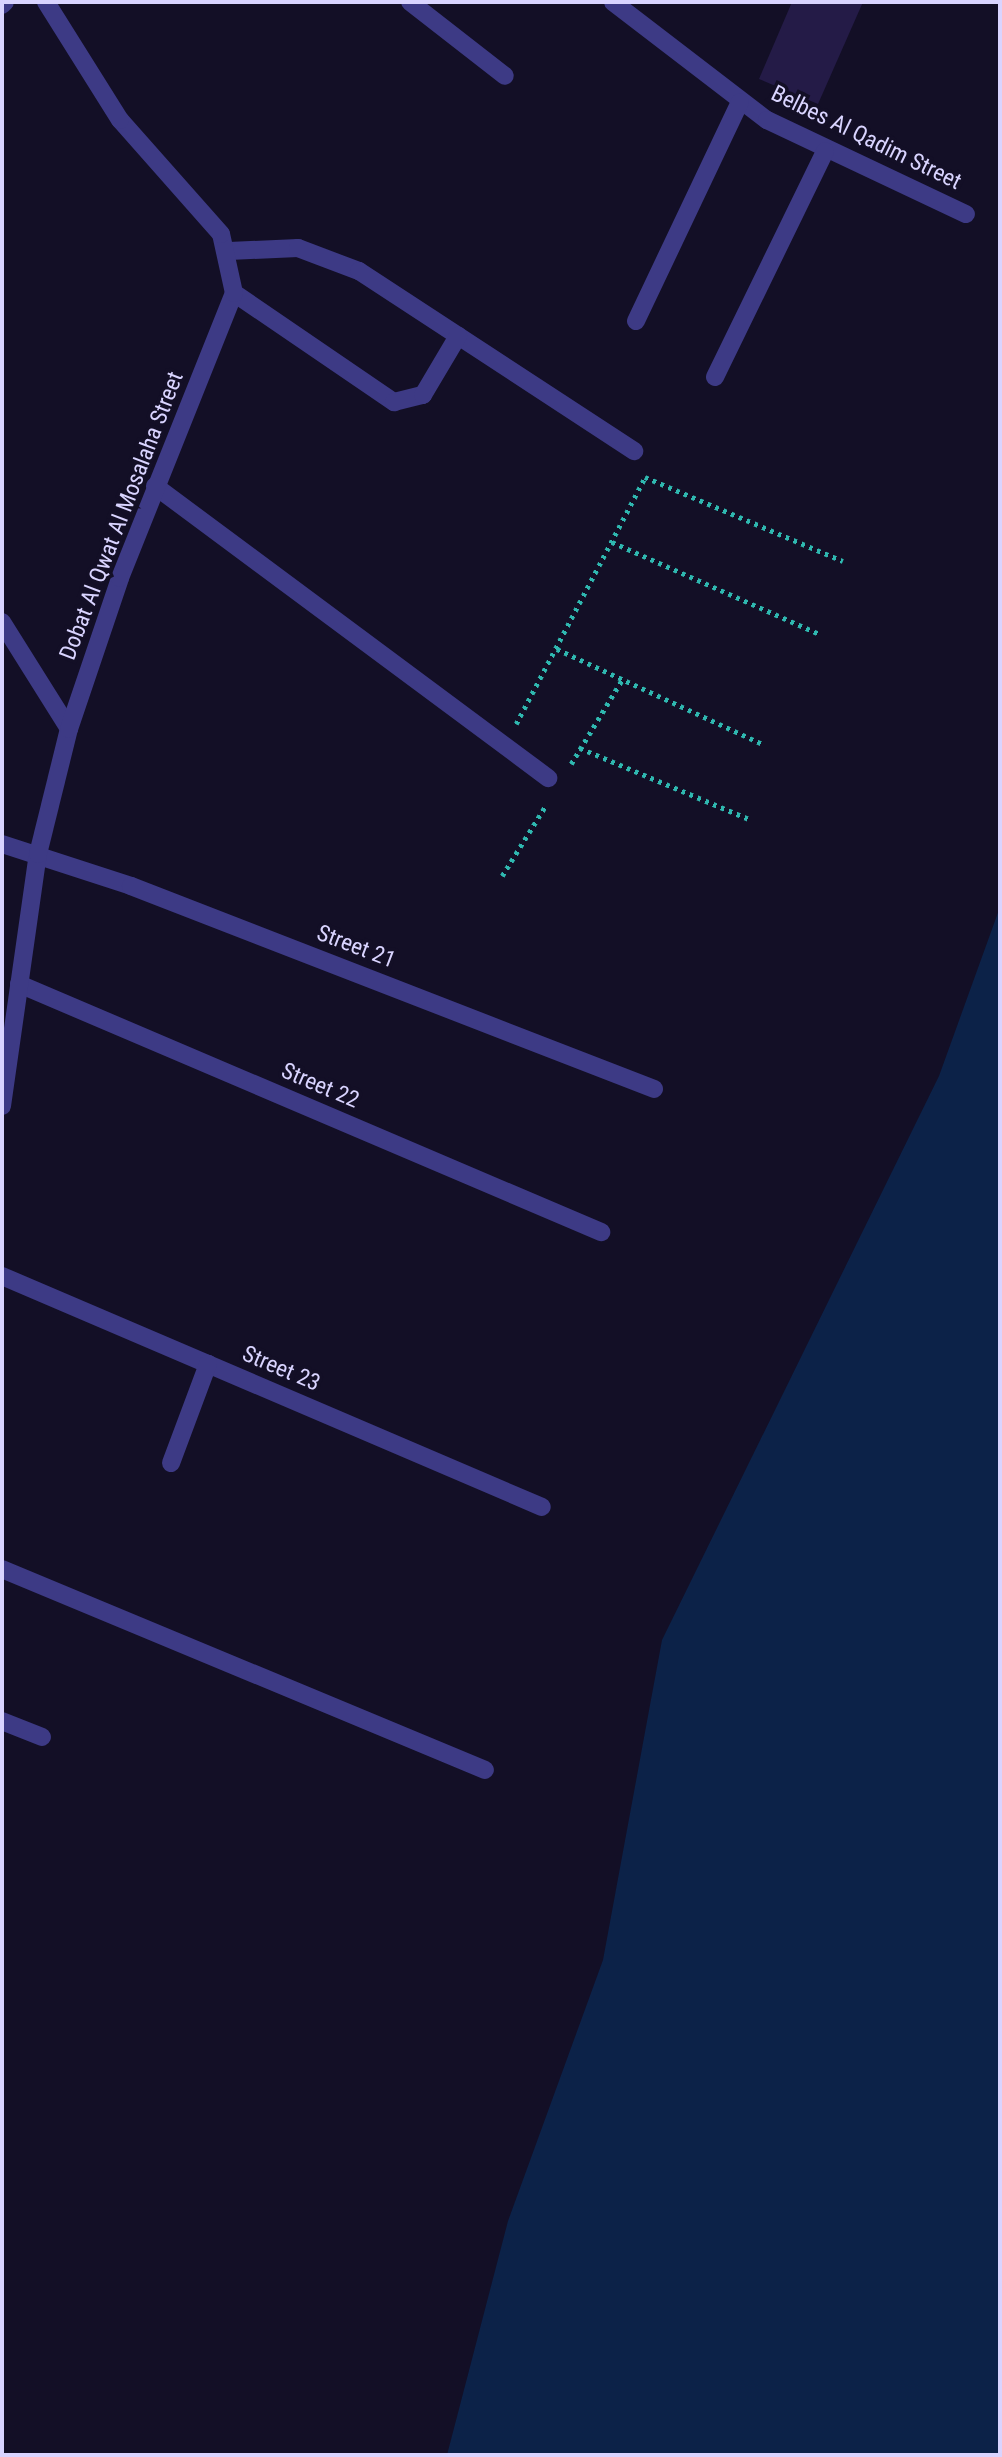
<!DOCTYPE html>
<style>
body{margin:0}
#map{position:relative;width:1002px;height:2457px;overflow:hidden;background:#130f26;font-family:"Roboto Condensed",sans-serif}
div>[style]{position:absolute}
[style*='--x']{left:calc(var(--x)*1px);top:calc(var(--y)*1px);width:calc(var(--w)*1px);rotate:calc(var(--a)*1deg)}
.water>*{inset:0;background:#0c2248}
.building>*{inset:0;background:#241b47}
.path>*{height:4.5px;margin-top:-2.25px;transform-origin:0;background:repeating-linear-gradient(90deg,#2fb8b0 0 3.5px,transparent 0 8.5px)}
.minor>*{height:18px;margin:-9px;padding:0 9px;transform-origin:9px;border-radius:9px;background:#3d3a85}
span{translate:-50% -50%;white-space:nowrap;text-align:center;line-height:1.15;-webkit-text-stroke:7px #130f26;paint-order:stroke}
.street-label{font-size:23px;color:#d9d4ff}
.frame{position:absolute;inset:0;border:4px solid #d9d4ff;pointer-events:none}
</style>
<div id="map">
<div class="water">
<div style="clip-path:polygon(1000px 907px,1000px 2455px,447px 2455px,508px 2221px,603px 1960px,662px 1640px,939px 1076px)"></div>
</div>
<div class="building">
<div style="clip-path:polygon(792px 2px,863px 2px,818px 104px,759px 79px)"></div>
</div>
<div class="path">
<div style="--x:645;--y:477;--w:215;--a:23"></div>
<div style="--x:612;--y:542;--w:227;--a:23.9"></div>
<div style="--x:557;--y:649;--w:229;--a:24.8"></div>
<div style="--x:516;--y:724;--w:279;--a:-62.4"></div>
<div style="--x:580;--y:748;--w:183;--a:22.8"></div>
<div style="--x:571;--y:764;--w:100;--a:-58.8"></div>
<div style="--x:502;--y:876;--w:84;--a:-58.2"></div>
<div style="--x:81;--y:2455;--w:1;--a:-90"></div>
</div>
<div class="minor">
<div style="--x:410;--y:2;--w:120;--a:37.9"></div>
<div style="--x:613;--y:2;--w:194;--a:37.5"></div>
<div style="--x:767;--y:120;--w:220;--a:25.3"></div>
<div style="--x:2;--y:5;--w:4;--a:-45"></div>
<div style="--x:229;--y:251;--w:69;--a:-2.5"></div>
<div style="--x:298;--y:248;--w:65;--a:20.7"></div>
<div style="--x:359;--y:271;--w:329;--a:33.2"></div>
<div style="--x:234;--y:293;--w:194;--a:34.3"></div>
<div style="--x:394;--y:402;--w:30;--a:-14"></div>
<div style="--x:423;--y:395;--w:69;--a:-59.3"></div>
<div style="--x:636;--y:321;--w:242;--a:-64.6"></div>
<div style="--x:715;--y:377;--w:251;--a:-64"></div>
<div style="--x:155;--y:486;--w:490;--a:36.6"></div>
<div style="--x:2;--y:622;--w:126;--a:57.9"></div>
<div style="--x:2;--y:844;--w:136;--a:18"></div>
<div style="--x:131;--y:886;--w:561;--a:21.21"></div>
<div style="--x:19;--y:984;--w:633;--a:23.08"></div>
<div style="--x:2;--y:1106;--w:255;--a:-81.9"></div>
<div style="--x:38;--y:854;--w:129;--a:-76.1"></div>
<div style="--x:69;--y:729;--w:159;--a:-71.3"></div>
<div style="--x:120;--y:578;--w:307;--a:-68.2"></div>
<div style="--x:234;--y:293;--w:60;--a:-102.4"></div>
<div style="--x:221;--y:234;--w:152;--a:-131.5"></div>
<div style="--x:120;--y:120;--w:139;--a:-122.1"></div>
<div style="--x:2;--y:1276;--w:587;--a:23.16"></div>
<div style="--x:171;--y:1463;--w:106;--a:-69.5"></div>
<div style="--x:2;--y:1569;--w:523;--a:22.59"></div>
<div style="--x:2;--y:1721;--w:43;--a:21.8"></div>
</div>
<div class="street-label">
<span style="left:866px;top:138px;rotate:26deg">Belbes Al Qadim Street</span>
<span style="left:122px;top:516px;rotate:-69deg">Dobat Al Qwat Al Mosalaha Street</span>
<span style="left:356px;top:947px;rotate:21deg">Street 21</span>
<span style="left:320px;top:1086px;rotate:23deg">Street 22</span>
<span style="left:281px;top:1369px;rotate:23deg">Street 23</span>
</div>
<div class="frame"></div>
</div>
